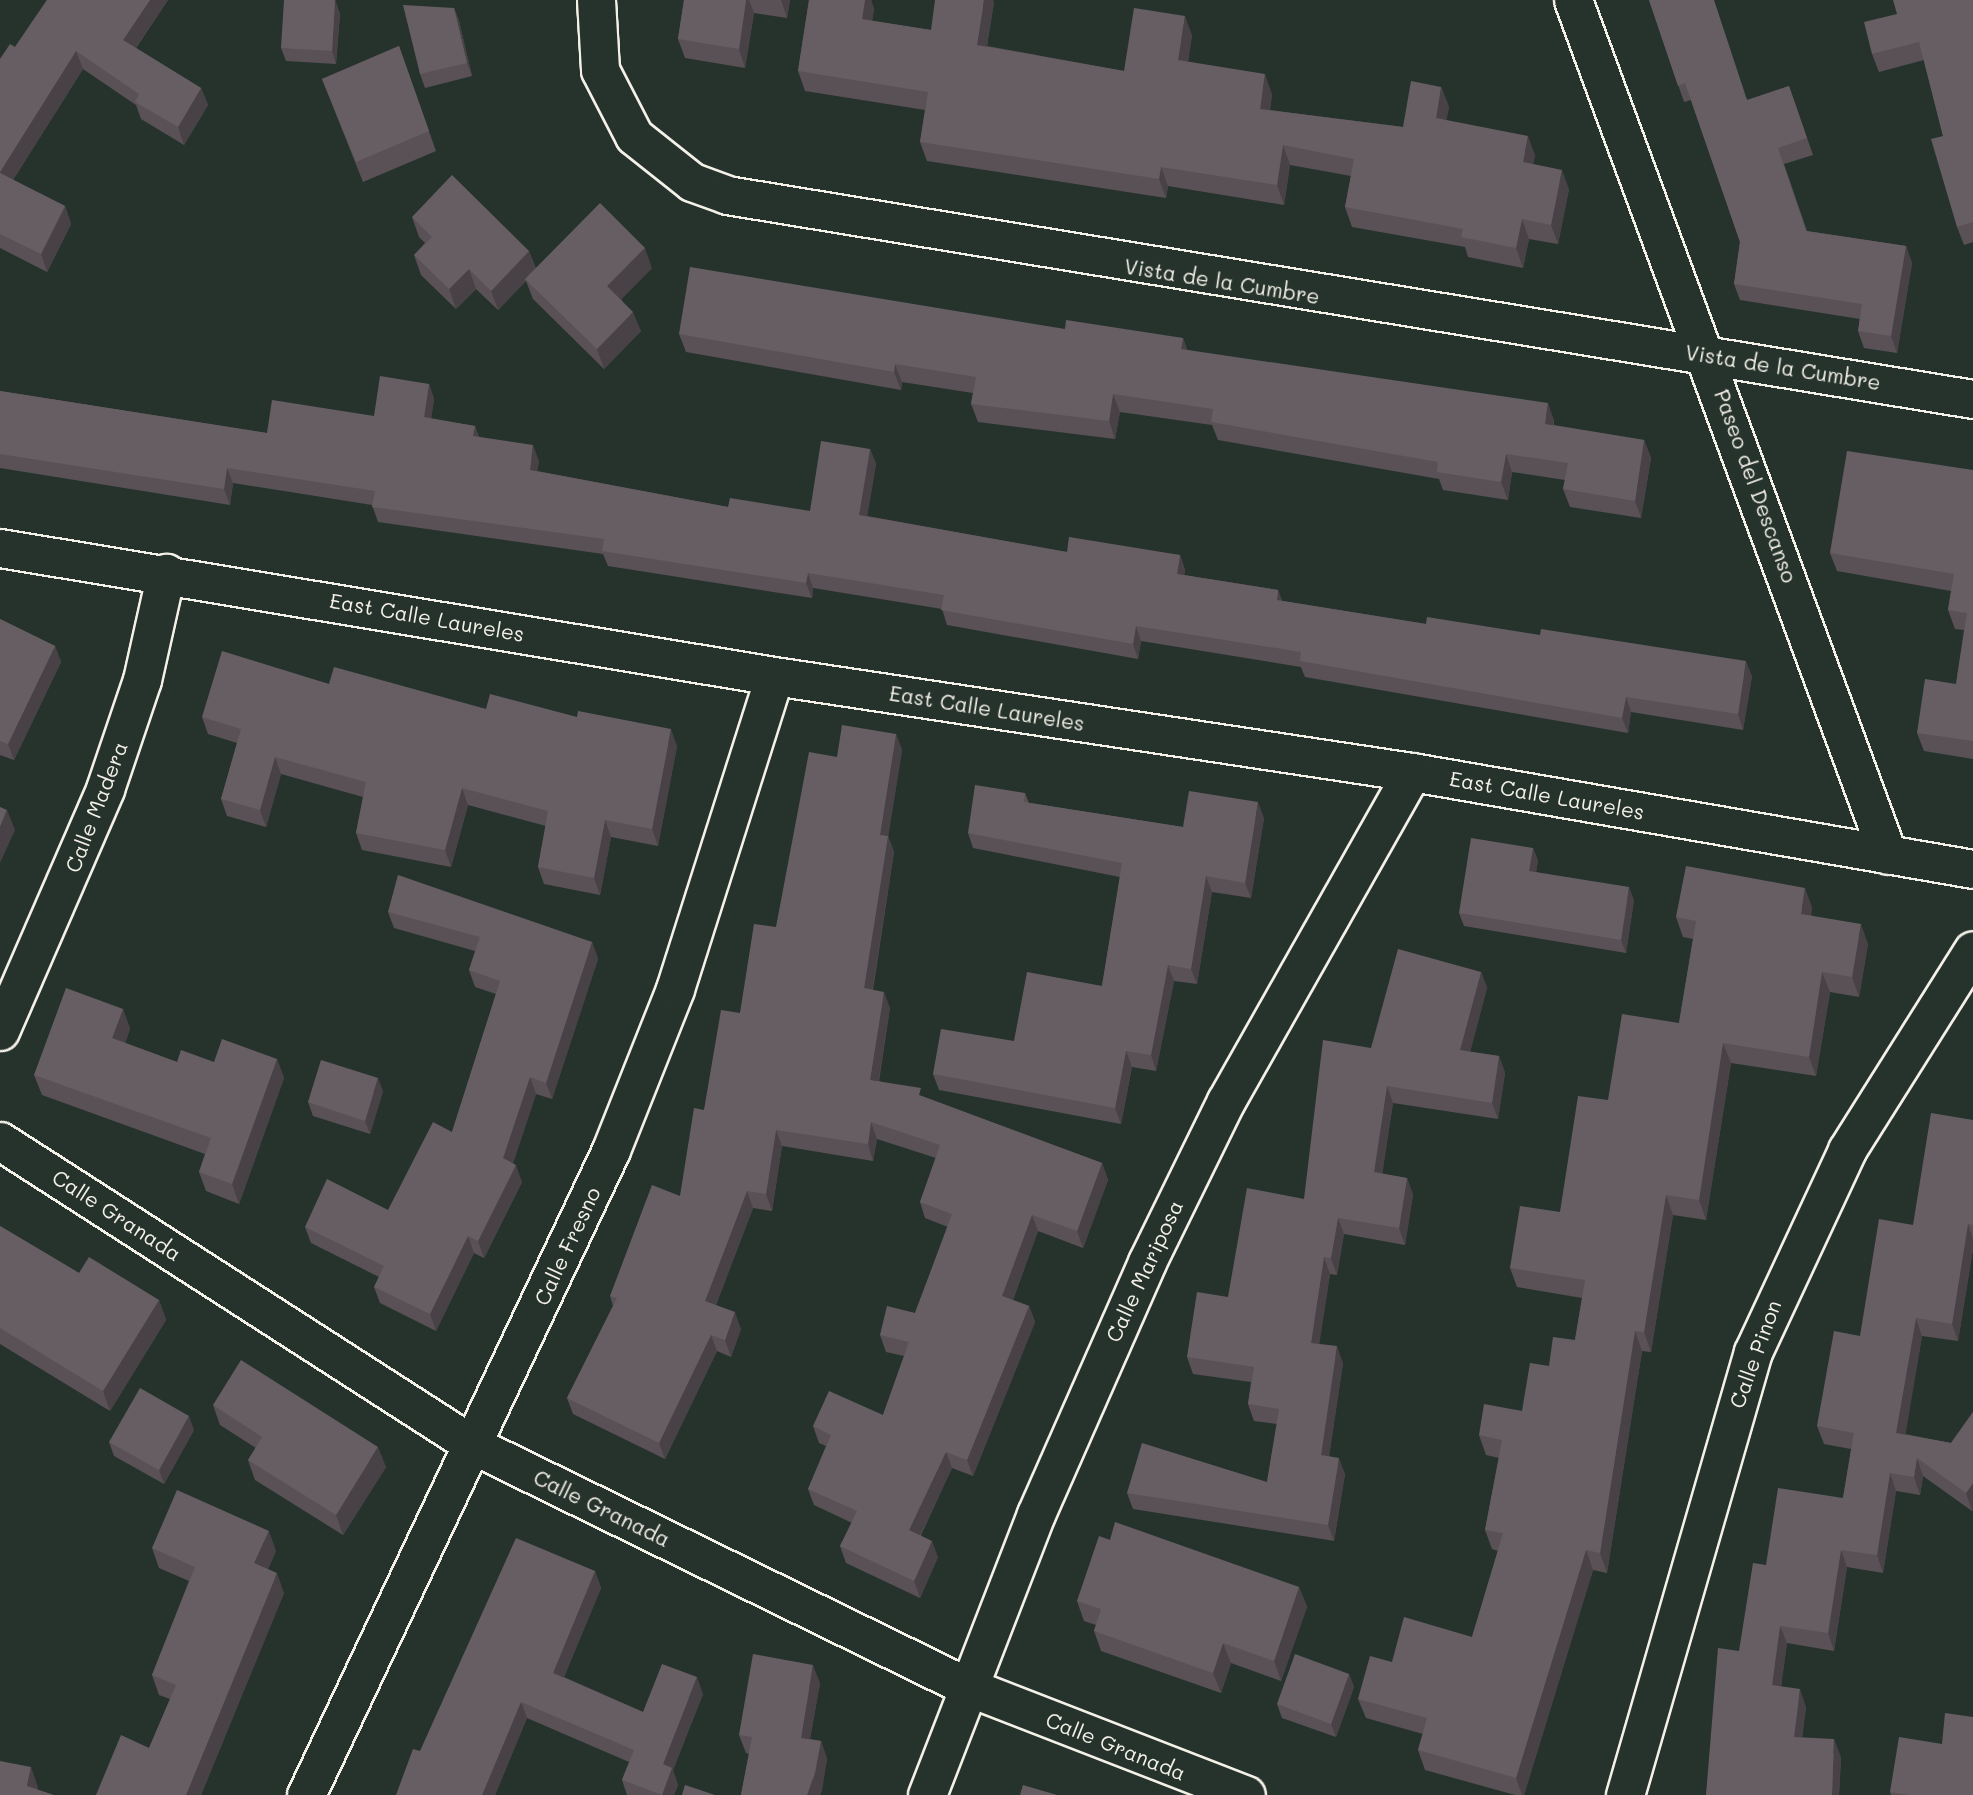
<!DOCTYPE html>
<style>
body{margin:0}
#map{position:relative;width:1973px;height:1795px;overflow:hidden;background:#26332d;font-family:Mali,sans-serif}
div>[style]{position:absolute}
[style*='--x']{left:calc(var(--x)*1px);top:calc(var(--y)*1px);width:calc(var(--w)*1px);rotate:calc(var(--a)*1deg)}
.roads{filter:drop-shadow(2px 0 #f4f1e8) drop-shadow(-2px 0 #f4f1e8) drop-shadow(0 2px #f4f1e8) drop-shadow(0 -2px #f4f1e8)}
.minor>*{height:37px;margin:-18.5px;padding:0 18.5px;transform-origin:18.5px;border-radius:18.5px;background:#26332d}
.wall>*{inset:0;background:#595156}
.shaded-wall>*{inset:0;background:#484246}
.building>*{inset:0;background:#675e64}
span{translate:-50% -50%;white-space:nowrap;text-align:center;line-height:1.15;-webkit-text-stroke:5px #26332d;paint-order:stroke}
.street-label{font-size:21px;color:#f4f1e8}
</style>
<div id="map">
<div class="roads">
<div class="minor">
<div style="--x:596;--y:0;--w:70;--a:86.7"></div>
<div style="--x:600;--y:70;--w:74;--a:62.7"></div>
<div style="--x:634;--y:136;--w:74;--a:38.4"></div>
<div style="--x:692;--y:182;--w:37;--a:20"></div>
<div style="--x:727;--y:195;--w:1263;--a:9.3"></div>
<div style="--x:1573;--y:0;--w:911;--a:69.78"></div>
<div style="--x:0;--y:548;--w:785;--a:9.39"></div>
<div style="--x:774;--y:676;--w:645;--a:8.56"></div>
<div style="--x:1412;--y:772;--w:569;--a:9.81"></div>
<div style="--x:0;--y:1031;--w:264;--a:-66.5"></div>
<div style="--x:105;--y:789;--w:115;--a:-71.3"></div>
<div style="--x:142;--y:680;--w:110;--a:-77.4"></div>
<div style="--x:0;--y:1141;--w:562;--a:32.73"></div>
<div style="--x:473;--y:1445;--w:551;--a:26.05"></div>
<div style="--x:968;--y:1687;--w:298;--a:21.2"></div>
<div style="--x:306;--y:1795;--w:713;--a:-64.69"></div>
<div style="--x:611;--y:1150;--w:173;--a:-68.3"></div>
<div style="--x:675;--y:989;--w:328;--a:-72.4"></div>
<div style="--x:927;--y:1795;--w:301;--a:-68.8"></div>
<div style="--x:1036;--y:1514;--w:275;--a:-66.2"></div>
<div style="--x:1147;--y:1262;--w:179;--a:-63.9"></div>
<div style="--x:1226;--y:1101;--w:378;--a:-60.5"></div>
<div style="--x:1625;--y:1795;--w:461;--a:-73.9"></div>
<div style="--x:1753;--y:1352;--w:223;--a:-65"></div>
<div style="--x:1847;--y:1150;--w:236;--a:-57.8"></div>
</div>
</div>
<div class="wall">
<div style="clip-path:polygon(47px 0,168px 0,136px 48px,201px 88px,208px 105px,184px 145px,141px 119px,136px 105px,83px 69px,13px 180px,65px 206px,71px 224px,47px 272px,0 248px,0 59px,15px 47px)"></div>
<div style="clip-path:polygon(335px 0,340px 14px,336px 64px,286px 61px,281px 48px)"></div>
<div style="clip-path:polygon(684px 0,790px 0,787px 18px,754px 13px,745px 68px,685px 58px,678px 39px)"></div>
<div style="clip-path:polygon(809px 0,871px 0,874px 9px,872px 21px,931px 30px,994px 2px,987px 46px,1124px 71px,1192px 35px,1188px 62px,1272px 94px,1270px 110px,1403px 127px,1441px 87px,1449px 107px,1446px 120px,1535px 155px,1533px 164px,1569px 189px,1558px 244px,1529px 239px,1523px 268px,1468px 257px,1465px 247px,1352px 227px,1345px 207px,1351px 176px,1290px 165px,1284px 205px,1168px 186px,1166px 198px,927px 161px,920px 142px,925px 110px,805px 91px,798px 71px)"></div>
<div style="clip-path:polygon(1649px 0,1748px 100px,1789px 86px,1813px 155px,1784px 164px,1807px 231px,1906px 246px,1912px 263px,1897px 353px,1864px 348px,1858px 331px,1860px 319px,1740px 300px,1734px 284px,1740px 242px,1691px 100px,1684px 102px)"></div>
<div style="clip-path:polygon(1973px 0,1973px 242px,1964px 245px,1957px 227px,1943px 136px,1924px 60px,1879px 72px,1872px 54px)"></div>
<div style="clip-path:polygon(454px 8px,459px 21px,472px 76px,425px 88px,420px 74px)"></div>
<div style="clip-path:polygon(399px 46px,436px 151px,363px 182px,322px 79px)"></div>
<div style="clip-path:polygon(412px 217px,529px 251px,536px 269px,652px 268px,621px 299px,641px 331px,604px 369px,533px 299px,526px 281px,498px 310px,476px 289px,456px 309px,421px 275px,414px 255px,425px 243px,419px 237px)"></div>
<div style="clip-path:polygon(1065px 329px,1183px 338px,1187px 350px,1554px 420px,1554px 425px,1644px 440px,1651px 458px,1641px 518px,1570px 507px,1563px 489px,1565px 480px,1512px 472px,1508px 500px,1443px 490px,1439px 479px,1218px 440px,1212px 425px,1120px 412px,1115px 439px,978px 422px,971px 404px,973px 393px,902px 382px,901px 390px,686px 352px,679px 334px)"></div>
<div style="clip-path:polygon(429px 384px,434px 399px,431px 419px,475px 426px,479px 437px,539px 461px,537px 471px,728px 507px,810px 511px,870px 449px,876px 464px,867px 516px,1067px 552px,1180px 555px,1185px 570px,1184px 575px,1278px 590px,1282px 601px,1752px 676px,1743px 730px,1631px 712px,1628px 733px,1305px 677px,1301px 667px,1141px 641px,1138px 659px,947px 625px,942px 609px,813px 588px,812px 598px,608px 566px,603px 554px,378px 522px,372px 505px,233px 483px,230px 505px,0 468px,0 391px,267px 433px,374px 416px)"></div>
<div style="clip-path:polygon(1973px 470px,1973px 759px,1924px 751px,1917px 733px,1956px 684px,1964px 630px,1955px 629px,1948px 610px,1951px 591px,1837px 571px,1830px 553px)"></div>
<div style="clip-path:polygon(0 619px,55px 646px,61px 662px,14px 760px,0 755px)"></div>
<div style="clip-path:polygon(329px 684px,486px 709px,677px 746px,658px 846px,611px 837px,600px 895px,544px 884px,538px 867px,546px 826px,468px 805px,451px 867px,362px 850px,356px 833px,363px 797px,281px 774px,266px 827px,227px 816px,221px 799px,237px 743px,208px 734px,202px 717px)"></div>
<div style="clip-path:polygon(896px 734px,902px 750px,888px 836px,894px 852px,873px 990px,890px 1008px,879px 1081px,924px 1097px,1102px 1163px,1108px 1180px,1083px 1248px,1038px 1231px,1013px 1300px,1029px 1306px,1035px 1322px,973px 1476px,952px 1468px,921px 1535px,938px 1557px,920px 1598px,846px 1563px,840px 1546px,852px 1523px,814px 1505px,808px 1489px,826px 1446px,819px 1443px,813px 1426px,883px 1415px,904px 1356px,886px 1352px,880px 1335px,915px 1313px,948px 1227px,925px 1218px,920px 1202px,936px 1158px,877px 1139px,873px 1161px,782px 1146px,772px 1211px,753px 1208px,716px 1305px,741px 1329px,731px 1357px,717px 1351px,665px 1459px,573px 1414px,567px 1398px,613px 1306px,610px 1296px,680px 1196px,704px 1110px,740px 1013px,776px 927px,837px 757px)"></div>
<div style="clip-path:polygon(1025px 793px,1029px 803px,1183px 827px,1264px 818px,1251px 898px,1212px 892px,1197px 984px,1174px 981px,1156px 1071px,1132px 1067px,1121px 1124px,939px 1090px,933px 1074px,1014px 1041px,1102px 986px,1120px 877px,973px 848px,968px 833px)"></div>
<div style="clip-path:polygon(1533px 848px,1538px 861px,1536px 872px,1634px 900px,1626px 953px,1464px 926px,1459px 913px)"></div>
<div style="clip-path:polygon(1812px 907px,1811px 915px,1868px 944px,1859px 997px,1830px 992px,1816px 1076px,1731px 1063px,1706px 1220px,1673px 1215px,1651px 1352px,1642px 1351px,1607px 1573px,1593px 1570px,1524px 1795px,1515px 1795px,1425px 1770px,1418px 1750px,1423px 1734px,1366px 1718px,1358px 1699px,1392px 1662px,1472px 1637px,1498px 1551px,1492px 1549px,1485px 1530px,1499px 1458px,1486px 1455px,1479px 1435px,1522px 1411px,1549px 1366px,1575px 1340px,1582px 1298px,1517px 1287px,1510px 1268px,1560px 1212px,1608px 1100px,1679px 1023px,1693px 939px,1683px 937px,1676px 917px)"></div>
<div style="clip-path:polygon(388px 912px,592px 942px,598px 959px,552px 1099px,536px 1094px,513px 1163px,522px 1182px,484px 1258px,474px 1253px,436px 1331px,380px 1303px,374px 1287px,379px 1277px,311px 1243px,305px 1227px,388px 1210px,452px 1132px,496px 994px,475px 987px,469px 970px,475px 951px,394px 928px)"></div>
<div style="clip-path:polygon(1481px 972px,1487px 988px,1470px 1052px,1499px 1056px,1505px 1073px,1498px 1119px,1393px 1103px,1382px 1174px,1407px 1178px,1413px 1195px,1405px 1245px,1344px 1234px,1337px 1275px,1330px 1274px,1319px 1344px,1343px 1363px,1329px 1456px,1345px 1474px,1334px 1541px,1133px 1509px,1127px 1493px,1267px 1482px,1277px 1424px,1254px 1421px,1248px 1404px,1251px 1382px,1193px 1374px,1187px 1357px,1228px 1297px,1304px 1199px,1371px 1048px)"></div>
<div style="clip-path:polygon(123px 1009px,130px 1029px,125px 1043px,177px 1062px,214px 1062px,277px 1059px,284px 1078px,239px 1204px,206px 1191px,199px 1172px,205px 1154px,42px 1095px,34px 1075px)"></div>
<div style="clip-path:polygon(383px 1091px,370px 1134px,313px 1116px,308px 1102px)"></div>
<div style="clip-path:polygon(1973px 1120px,1973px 1249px,1958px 1341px,1922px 1336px,1905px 1434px,1951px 1443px,1973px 1412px,1973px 1510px,1972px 1511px,1923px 1476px,1920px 1495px,1896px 1491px,1883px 1573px,1847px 1567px,1834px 1651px,1787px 1643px,1781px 1686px,1806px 1707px,1802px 1738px,1841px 1757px,1839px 1795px,1706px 1795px,1739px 1651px,1766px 1565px,1843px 1498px,1851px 1449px,1824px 1444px,1817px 1426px,1913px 1225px)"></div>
<div style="clip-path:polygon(0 1226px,79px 1273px,159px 1300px,166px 1320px,110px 1411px,0 1344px)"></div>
<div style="clip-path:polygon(213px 1405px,386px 1467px,343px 1535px,255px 1480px,248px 1460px,256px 1448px,220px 1425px)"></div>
<div style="clip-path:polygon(194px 1430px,164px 1484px,114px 1456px,109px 1442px)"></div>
<div style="clip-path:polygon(1110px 1540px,1299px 1587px,1307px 1607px,1281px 1681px,1231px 1663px,1221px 1693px,1101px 1651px,1094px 1631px,1096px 1625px,1084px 1621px,1077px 1601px)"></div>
<div style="clip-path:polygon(152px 1548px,276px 1551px,268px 1569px,284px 1593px,201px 1795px,96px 1795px,149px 1748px,170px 1699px,159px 1695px,152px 1675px,189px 1581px,159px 1568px)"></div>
<div style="clip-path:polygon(595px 1571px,601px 1588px,564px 1677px,643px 1712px,703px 1694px,673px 1770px,678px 1785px,674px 1795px,627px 1795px,622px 1780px,629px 1762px,527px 1718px,495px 1795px,396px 1795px,420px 1751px)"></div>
<div style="clip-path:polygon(1349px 1674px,1354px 1687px,1336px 1737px,1282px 1718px,1277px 1704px)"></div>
<div style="clip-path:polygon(820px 1683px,810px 1739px,821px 1741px,827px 1759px,820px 1795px,741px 1795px,749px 1754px,746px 1753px,739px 1735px)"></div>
<div style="clip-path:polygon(1942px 1744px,1973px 1795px,1891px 1795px,1890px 1792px)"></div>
</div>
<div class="shaded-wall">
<div style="clip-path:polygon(150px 0,168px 0,129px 57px,123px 40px)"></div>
<div style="clip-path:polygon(335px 0,340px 14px,336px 64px,332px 51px)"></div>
<div style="clip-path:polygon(746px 0,749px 0,754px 13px,745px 68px,739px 49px)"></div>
<div style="clip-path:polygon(781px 0,790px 0,787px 18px)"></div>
<div style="clip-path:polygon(865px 0,871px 0,874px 9px,869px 39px,862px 19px)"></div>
<div style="clip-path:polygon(984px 0,993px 0,994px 2px,984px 64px,977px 45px)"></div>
<div style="clip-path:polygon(454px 8px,459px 21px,472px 76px,467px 63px)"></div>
<div style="clip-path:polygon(1185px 16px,1192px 35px,1185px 80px,1178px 60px)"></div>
<div style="clip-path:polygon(76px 51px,83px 69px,6px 191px,0 172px)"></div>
<div style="clip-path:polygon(1265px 74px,1272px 94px,1267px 128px,1260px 109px)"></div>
<div style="clip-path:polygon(1441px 87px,1449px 107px,1443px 137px,1436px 118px)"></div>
<div style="clip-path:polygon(201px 88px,208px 105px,184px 145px,178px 127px)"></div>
<div style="clip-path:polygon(1528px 136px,1535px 155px,1530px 181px,1523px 162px)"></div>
<div style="clip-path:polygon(1283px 145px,1290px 165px,1284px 205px,1277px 185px)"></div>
<div style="clip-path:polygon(1161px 167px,1168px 186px,1166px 198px,1159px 179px)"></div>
<div style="clip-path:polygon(1562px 170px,1569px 189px,1558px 244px,1551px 225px)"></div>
<div style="clip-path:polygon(65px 206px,71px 224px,47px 272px,41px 254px)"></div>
<div style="clip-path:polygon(1522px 219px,1529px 239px,1523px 268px,1516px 248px)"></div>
<div style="clip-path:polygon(1906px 246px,1912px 263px,1897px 353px,1891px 336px)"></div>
<div style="clip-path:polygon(645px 248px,652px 268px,615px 306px,607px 286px)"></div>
<div style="clip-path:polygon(529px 251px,536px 271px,525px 279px,526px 281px,498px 310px,491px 291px)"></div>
<div style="clip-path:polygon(469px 269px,476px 289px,456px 309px,449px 289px)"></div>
<div style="clip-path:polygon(633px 312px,641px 331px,604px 369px,597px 349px)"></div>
<div style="clip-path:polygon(1183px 338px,1189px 355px,1181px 349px)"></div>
<div style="clip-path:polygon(895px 364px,902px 382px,901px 390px,894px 372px)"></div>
<div style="clip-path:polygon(429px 384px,434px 399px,429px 433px,424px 417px)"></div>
<div style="clip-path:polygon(1113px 394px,1120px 412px,1115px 439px,1109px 421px)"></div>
<div style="clip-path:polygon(1548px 403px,1554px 420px,1551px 442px,1545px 424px)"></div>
<div style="clip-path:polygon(475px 426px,480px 441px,473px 436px)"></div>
<div style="clip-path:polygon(1644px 440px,1651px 458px,1641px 518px,1635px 501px)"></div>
<div style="clip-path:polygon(533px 445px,539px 461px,535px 485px,530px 470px)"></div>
<div style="clip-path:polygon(870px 449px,876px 464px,865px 530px,859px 515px)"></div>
<div style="clip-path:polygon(1506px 454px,1512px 472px,1508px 500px,1501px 482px)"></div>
<div style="clip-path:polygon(227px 468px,233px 483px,230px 505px,224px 489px)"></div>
<div style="clip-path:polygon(1180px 555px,1185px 570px,1182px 589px,1177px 574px)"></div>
<div style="clip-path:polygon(808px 573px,813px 588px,812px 598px,806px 583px)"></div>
<div style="clip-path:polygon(1278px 590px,1284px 605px,1277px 600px)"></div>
<div style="clip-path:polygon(1136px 626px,1141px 641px,1138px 659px,1133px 644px)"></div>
<div style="clip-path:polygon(55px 646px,61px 662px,14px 760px,8px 744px)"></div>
<div style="clip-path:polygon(1746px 661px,1752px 676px,1743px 730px,1738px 714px)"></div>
<div style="clip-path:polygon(1626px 697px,1631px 712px,1628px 733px,1622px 718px)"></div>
<div style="clip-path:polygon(671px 729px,677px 746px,658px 846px,652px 829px)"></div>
<div style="clip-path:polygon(896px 734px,902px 750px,886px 851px,880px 835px)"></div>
<div style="clip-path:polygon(275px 757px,281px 774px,266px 827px,260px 810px)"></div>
<div style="clip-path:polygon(462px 788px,468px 805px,451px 867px,445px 850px)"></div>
<div style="clip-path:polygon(1258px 802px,1264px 818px,1251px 898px,1245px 883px)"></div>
<div style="clip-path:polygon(7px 810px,15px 830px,0 863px,0 827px)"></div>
<div style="clip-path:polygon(605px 820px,611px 837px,600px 895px,594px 878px)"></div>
<div style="clip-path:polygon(888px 836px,894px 852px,870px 1005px,864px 988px)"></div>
<div style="clip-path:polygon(1533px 848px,1538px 861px,1534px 884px,1529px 871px)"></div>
<div style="clip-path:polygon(1206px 876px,1212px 892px,1197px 984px,1191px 969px)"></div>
<div style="clip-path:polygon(1629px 887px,1634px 900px,1626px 953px,1621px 940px)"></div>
<div style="clip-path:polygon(1805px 888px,1812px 907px,1808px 933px,1801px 914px)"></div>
<div style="clip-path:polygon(1861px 924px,1868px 944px,1859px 997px,1852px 977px)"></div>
<div style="clip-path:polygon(592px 942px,598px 959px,552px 1099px,546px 1083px)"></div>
<div style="clip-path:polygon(1168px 965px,1174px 981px,1156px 1071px,1151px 1055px)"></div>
<div style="clip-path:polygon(1481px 972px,1487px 988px,1466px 1067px,1460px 1050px)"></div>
<div style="clip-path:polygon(1822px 972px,1830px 992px,1816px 1076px,1809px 1057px)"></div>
<div style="clip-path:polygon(884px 992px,890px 1008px,876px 1096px,870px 1080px)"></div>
<div style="clip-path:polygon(123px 1009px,130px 1029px,119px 1058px,112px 1038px)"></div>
<div style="clip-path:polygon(1723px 1043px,1731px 1063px,1706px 1220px,1699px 1200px)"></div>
<div style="clip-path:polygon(1126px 1051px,1132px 1067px,1121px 1124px,1115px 1108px)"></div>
<div style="clip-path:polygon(1499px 1056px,1505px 1073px,1498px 1119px,1492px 1103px)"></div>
<div style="clip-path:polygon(277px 1059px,284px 1078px,239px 1204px,232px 1184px)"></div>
<div style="clip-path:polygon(530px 1077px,536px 1094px,509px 1175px,503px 1158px)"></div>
<div style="clip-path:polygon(378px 1078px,383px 1091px,370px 1134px,365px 1121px)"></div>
<div style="clip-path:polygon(1387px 1086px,1393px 1103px,1380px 1189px,1374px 1172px)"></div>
<div style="clip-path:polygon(871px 1122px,877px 1139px,873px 1161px,868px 1144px)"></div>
<div style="clip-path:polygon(776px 1130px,782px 1146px,772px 1211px,766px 1194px)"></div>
<div style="clip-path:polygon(1102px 1163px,1108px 1180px,1083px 1248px,1077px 1231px)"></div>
<div style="clip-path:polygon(516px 1165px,522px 1182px,484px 1258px,478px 1241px)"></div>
<div style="clip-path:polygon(1407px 1178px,1413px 1195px,1405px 1245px,1399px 1228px)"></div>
<div style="clip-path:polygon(747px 1191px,753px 1208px,711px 1317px,705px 1301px)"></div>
<div style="clip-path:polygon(1666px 1195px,1673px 1215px,1651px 1352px,1644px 1332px)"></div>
<div style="clip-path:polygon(1032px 1215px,1038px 1231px,1008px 1313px,1002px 1296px)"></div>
<div style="clip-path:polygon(1338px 1218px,1344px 1234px,1337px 1275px,1331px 1258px)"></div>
<div style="clip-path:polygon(1968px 1224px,1973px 1239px,1973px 1249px,1958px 1341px,1952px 1324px)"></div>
<div style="clip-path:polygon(468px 1236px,474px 1253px,436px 1331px,430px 1314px)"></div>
<div style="clip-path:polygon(1324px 1257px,1330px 1274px,1317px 1359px,1311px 1343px)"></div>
<div style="clip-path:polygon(159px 1300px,166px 1320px,110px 1411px,103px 1391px)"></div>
<div style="clip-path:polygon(1029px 1306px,1035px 1322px,973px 1476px,967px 1460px)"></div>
<div style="clip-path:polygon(735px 1312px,741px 1329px,731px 1357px,725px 1340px)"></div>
<div style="clip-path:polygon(1916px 1318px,1922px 1336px,1903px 1450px,1896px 1433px)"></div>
<div style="clip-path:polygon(1635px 1331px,1642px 1351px,1607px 1573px,1600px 1553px)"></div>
<div style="clip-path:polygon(711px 1335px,717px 1351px,665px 1459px,659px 1443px)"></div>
<div style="clip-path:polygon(1337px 1346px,1343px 1363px,1327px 1471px,1321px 1455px)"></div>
<div style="clip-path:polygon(189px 1416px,194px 1430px,164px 1484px,159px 1470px)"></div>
<div style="clip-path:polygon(378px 1447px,386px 1467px,343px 1535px,336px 1515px)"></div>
<div style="clip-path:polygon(946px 1452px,952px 1468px,915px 1546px,909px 1530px)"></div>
<div style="clip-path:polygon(1339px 1458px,1345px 1474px,1334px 1541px,1328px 1525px)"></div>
<div style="clip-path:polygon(1917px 1458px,1923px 1476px,1920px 1495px,1914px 1477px)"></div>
<div style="clip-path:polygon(1890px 1473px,1896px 1491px,1883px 1573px,1877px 1555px)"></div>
<div style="clip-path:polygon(1973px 1483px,1973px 1510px,1972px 1511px,1966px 1493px)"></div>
<div style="clip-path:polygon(269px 1531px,276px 1551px,262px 1583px,254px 1563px)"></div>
<div style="clip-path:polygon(932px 1541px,938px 1557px,920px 1598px,914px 1581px)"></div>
<div style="clip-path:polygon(1586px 1550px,1593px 1570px,1524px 1795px,1522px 1795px,1516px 1778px)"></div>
<div style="clip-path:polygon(1841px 1550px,1847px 1567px,1834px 1651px,1828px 1633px)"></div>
<div style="clip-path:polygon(595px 1571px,601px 1588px,559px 1689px,553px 1673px)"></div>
<div style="clip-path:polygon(277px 1573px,284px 1593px,201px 1795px,186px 1795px)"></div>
<div style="clip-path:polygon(1299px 1587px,1307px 1607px,1281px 1681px,1274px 1661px)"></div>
<div style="clip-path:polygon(1780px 1626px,1787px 1643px,1779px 1703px,1772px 1685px)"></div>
<div style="clip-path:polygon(1223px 1643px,1231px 1663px,1221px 1693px,1213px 1673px)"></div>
<div style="clip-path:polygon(813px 1665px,820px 1683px,807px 1756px,801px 1738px)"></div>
<div style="clip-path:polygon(1349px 1674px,1354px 1687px,1336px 1737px,1331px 1724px)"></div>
<div style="clip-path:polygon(697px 1677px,703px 1694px,673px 1770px,678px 1785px,674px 1795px,662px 1795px,663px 1764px)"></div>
<div style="clip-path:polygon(1800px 1689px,1806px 1707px,1800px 1755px,1794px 1737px)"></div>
<div style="clip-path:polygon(521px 1702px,527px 1718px,495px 1795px,482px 1795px)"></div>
<div style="clip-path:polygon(1834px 1739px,1841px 1757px,1839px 1795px,1832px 1795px)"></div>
<div style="clip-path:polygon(821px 1741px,827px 1759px,822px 1791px,820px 1795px,807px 1795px)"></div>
<div style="clip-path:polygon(31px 1767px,38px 1787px,36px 1795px,27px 1786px)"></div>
</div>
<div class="building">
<div style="clip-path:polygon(47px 0,150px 0,123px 40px,201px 88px,178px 127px,135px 102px,139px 94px,76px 51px,0 172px,0 59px,10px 44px,15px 47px)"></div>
<div style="clip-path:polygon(284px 0,335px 0,332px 51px,281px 48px)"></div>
<div style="clip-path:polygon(684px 0,746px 0,739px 49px,678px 39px)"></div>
<div style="clip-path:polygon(809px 0,865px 0,862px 19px,931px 30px,935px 0,984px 0,977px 45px,1124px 71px,1134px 8px,1185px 16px,1178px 60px,1265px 74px,1260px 109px,1403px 127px,1411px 81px,1441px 87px,1436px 118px,1528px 136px,1523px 162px,1562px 170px,1551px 225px,1522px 219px,1516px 248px,1461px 237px,1463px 229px,1345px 207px,1354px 159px,1283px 145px,1277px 185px,1161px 167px,1159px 179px,920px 142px,928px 92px,798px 71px)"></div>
<div style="clip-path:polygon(1649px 0,1714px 0,1747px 100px,1789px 86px,1807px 138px,1778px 148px,1806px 231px,1906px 246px,1891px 336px,1858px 331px,1862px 304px,1734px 284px,1740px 242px,1685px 83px,1678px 86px)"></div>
<div style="clip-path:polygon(1893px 0,1973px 0,1973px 222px,1957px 227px,1931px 139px,1943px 136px,1919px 42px,1872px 54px,1864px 22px,1897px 14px)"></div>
<div style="clip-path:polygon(403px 5px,454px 8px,467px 63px,420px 74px)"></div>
<div style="clip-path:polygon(399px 46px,429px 131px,356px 162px,322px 79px)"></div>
<div style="clip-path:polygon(0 173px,65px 206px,41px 254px,0 234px)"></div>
<div style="clip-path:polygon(452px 175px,529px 251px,491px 291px,469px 269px,449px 289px,414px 255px,432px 237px,412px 217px)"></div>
<div style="clip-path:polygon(600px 203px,645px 248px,607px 286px,633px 312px,597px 349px,525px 279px)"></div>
<div style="clip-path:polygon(690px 267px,1065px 329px,1066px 320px,1183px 338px,1181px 349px,1548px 403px,1545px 424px,1644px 440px,1635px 501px,1563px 489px,1568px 463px,1506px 454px,1501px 482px,1437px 472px,1438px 462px,1211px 422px,1213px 409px,1113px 394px,1109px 421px,971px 404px,976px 377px,895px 364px,894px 372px,679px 334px)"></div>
<div style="clip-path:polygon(380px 376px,429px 384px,424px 417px,475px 426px,473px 436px,533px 445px,530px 470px,728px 507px,730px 498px,810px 511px,821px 441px,870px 449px,859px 515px,1067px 552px,1069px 537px,1180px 555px,1177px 574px,1278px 590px,1277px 600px,1426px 624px,1427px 617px,1540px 635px,1541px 629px,1746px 661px,1738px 714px,1626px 697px,1622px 718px,1300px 661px,1301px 652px,1136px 626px,1133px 644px,941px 610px,944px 595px,808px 573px,806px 583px,602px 551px,604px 539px,372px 507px,375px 491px,227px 468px,224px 489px,0 454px,0 391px,267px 433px,272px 400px,374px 416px)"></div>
<div style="clip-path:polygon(1847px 451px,1973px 470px,1973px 741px,1917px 733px,1925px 679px,1956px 684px,1967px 613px,1948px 610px,1954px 574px,1830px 553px)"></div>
<div style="clip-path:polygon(0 619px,55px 646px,8px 744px,0 741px)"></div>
<div style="clip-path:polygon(222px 651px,329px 684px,334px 667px,486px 709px,490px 694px,577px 717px,578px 711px,671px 729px,652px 829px,605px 820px,594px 878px,538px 867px,548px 811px,462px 788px,445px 850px,356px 833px,366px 782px,275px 757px,260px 810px,221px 799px,241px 729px,202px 717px)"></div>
<div style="clip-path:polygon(842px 725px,896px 734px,880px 835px,888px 836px,864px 988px,884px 992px,870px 1080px,921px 1088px,919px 1095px,1102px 1163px,1077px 1231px,1032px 1215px,1002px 1296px,1029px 1306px,967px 1460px,946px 1452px,909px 1530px,932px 1541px,914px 1581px,840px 1546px,857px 1511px,808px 1489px,831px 1435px,813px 1426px,829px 1391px,883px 1415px,909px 1342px,880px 1335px,887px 1306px,915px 1313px,952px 1214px,920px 1202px,940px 1145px,871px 1122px,868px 1144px,776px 1130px,766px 1194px,747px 1191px,705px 1301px,735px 1312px,725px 1340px,711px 1335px,659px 1443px,567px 1398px,617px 1298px,610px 1296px,652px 1185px,680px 1196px,694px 1108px,704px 1110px,721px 1010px,740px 1013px,754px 924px,776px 927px,809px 752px,837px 757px)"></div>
<div style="clip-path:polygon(975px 785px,1025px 793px,1024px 802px,1183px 827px,1189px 791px,1258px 802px,1245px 883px,1206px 876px,1191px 969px,1168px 965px,1151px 1055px,1126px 1051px,1115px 1108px,933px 1074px,941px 1029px,1014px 1041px,1027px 972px,1102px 986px,1122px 863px,968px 833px)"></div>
<div style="clip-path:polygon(0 807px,7px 810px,0 827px)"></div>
<div style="clip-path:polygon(1471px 838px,1533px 848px,1529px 871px,1629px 887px,1621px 940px,1459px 913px)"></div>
<div style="clip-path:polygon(1686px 866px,1805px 888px,1801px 914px,1861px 924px,1852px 977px,1822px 972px,1809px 1057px,1723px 1043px,1699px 1200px,1666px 1195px,1644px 1332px,1635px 1331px,1600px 1553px,1586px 1550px,1516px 1778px,1418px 1750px,1427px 1718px,1358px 1699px,1370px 1656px,1392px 1662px,1404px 1617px,1472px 1637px,1503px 1533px,1485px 1530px,1502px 1440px,1479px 1435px,1484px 1404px,1522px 1411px,1530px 1363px,1549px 1366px,1553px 1337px,1575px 1340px,1585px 1280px,1510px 1268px,1520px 1206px,1560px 1212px,1578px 1096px,1608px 1100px,1622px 1014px,1679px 1023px,1696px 921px,1676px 917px)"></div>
<div style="clip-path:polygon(398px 875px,592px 942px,546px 1083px,530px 1077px,503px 1158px,516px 1165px,478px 1241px,468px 1236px,430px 1314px,374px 1287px,384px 1266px,305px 1227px,327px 1179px,388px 1210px,433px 1122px,452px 1132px,500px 981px,469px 970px,480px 937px,388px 912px)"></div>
<div style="clip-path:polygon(1398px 949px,1481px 972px,1460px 1050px,1499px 1056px,1492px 1103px,1387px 1086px,1374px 1172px,1407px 1178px,1399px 1228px,1338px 1218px,1331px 1258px,1324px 1257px,1311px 1343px,1337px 1346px,1321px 1455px,1339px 1458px,1328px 1525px,1127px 1493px,1142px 1443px,1267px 1482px,1279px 1409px,1248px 1404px,1254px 1367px,1187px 1357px,1197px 1292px,1228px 1297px,1247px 1188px,1304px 1199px,1323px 1040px,1371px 1048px)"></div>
<div style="clip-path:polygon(66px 988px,123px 1009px,112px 1038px,177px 1062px,181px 1050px,214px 1062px,222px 1039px,277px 1059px,232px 1184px,199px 1172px,211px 1138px,34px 1075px)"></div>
<div style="clip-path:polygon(321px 1060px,378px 1078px,365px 1121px,308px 1102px)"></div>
<div style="clip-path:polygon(1931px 1113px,1973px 1120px,1973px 1225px,1968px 1224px,1952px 1324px,1916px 1318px,1896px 1433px,1951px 1443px,1973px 1412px,1973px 1483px,1966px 1493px,1917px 1458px,1914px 1477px,1890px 1473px,1877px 1555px,1841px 1550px,1828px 1633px,1780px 1626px,1772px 1685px,1800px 1689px,1794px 1737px,1834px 1739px,1832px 1795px,1706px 1795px,1718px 1648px,1739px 1651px,1753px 1563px,1766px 1565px,1778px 1488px,1843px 1498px,1854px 1433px,1817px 1426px,1834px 1331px,1860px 1336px,1879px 1219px,1913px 1225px)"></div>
<div style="clip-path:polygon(0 1226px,79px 1273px,89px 1257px,159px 1300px,103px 1391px,0 1328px)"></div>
<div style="clip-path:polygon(241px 1360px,378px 1447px,336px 1515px,248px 1460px,262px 1437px,213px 1405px)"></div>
<div style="clip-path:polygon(140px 1388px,189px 1416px,159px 1470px,109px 1442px)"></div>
<div style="clip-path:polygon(177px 1490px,269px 1531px,254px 1563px,277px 1573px,186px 1795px,96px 1795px,121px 1735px,149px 1748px,176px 1685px,152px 1675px,195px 1567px,152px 1548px)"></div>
<div style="clip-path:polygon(1115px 1522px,1299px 1587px,1274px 1661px,1223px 1643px,1213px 1673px,1094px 1631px,1101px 1609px,1077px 1601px,1099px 1536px,1110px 1540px)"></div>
<div style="clip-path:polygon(516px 1538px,595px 1571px,553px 1673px,643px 1712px,662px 1664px,697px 1677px,663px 1764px,672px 1768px,662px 1795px,622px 1780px,634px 1750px,521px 1702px,482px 1795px,396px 1795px,413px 1749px,420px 1751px)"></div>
<div style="clip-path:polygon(753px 1654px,813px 1665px,801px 1738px,821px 1741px,815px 1773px,807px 1795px,741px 1795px,752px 1737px,739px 1735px)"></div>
<div style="clip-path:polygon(1295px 1654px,1349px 1674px,1331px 1724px,1277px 1704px)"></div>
<div style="clip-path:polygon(1945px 1713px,1973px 1717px,1973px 1795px,1909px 1795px,1890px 1792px,1899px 1737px,1942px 1744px)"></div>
<div style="clip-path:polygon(0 1761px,31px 1767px,27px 1786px,54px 1795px,0 1795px)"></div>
<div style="clip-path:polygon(685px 1785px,715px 1795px,682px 1795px)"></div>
<div style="clip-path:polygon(1023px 1785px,1057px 1795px,1020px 1795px)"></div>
</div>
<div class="street-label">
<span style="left:1222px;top:281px;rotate:9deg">Vista de la Cumbre</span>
<span style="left:1783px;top:367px;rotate:9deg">Vista de la Cumbre</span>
<span style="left:1756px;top:486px;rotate:70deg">Paseo del Descanso</span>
<span style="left:427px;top:617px;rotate:10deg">East Calle Laureles</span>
<span style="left:987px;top:708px;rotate:9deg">East Calle Laureles</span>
<span style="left:1547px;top:795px;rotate:10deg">East Calle Laureles</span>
<span style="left:96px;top:807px;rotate:-69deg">Calle Madera</span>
<span style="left:117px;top:1215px;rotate:33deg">Calle Granada</span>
<span style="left:567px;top:1246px;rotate:-65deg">Calle Fresno</span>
<span style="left:1144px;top:1271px;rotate:-65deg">Calle Mariposa</span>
<span style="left:1755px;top:1354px;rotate:-70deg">Calle Pinon</span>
<span style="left:602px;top:1508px;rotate:26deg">Calle Granada</span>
<span style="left:1116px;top:1746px;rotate:22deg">Calle Granada</span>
</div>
</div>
